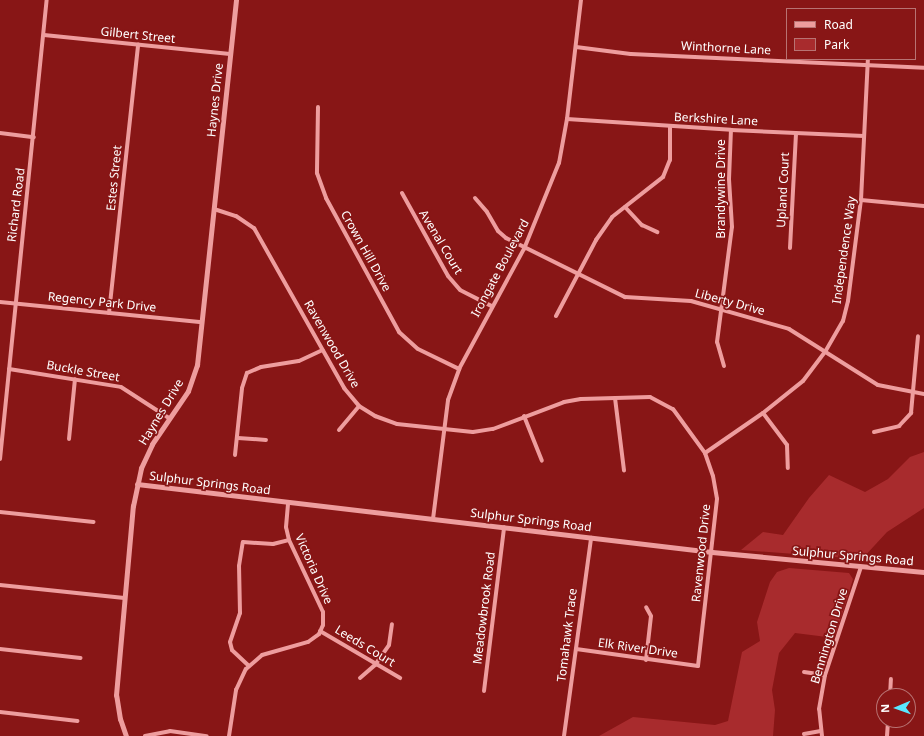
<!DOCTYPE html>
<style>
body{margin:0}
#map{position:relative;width:924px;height:736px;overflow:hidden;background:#881616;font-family:"Noto Sans",sans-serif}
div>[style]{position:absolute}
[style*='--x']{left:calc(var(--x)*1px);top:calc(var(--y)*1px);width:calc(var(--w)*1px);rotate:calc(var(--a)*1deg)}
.green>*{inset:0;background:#a82b2d}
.minor>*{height:4px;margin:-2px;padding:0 2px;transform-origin:2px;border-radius:2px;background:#ee9d9e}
.tertiary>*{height:5px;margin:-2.5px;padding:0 2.5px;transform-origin:2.5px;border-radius:2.5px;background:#ee9d9e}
span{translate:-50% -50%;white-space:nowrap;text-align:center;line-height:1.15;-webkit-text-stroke:3.5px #881616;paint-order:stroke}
.street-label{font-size:12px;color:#fff}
.legend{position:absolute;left:786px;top:8px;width:130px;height:52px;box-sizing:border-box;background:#881616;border:1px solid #b87373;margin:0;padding:5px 7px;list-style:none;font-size:12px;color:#fff}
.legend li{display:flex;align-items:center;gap:8px;height:20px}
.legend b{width:20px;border:1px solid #b87373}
.north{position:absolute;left:876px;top:688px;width:40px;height:40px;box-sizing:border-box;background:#881616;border:1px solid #b87373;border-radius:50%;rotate:268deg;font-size:11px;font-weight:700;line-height:16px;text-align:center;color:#fff}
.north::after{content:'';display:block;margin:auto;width:14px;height:18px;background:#5ae7ff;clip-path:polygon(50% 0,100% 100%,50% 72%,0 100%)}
</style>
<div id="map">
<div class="green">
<div style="clip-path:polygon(924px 452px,924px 508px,887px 532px,862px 559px,741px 550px,763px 532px,783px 535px,809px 498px,829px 475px,865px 492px,888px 479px,910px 457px)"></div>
<div style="clip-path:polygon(789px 568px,849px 573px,853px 579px,836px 634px,827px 637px,795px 633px,779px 653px,772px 690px,775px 710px,773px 736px,599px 736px,633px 717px,715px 725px,728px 721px,742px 652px,760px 641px,757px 622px,770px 582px,777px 572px)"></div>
</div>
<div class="minor">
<div style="--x:44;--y:35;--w:187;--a:5.8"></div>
<div style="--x:576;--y:47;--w:55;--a:7.3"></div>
<div style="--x:631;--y:54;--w:293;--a:2.7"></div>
<div style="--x:318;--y:107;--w:66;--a:90.9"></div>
<div style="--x:317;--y:173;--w:27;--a:70"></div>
<div style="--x:326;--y:198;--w:153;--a:61.4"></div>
<div style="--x:399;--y:332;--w:25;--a:42"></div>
<div style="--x:418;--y:349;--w:46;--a:26"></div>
<div style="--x:567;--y:119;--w:164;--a:3.8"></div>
<div style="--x:731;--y:130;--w:133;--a:2.6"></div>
<div style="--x:0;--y:133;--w:34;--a:7"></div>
<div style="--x:402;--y:193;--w:95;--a:61"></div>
<div style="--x:448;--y:276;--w:18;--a:49"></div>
<div style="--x:460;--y:290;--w:35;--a:27"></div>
<div style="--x:475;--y:198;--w:18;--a:49"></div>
<div style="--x:487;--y:212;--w:22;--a:60"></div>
<div style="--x:498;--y:231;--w:11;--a:41"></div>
<div style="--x:506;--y:238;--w:133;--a:26.4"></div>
<div style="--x:625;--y:297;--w:66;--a:3.5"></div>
<div style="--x:691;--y:301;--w:102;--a:15.9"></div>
<div style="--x:789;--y:329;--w:105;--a:32.2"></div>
<div style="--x:878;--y:385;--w:47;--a:11.1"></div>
<div style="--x:861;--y:200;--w:63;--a:5.4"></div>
<div style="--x:625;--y:207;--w:25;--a:47"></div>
<div style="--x:642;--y:225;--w:17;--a:25"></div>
<div style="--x:214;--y:209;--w:23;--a:18"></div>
<div style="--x:236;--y:216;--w:22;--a:34"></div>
<div style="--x:254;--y:228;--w:184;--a:60.6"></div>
<div style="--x:344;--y:388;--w:23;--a:50"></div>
<div style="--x:359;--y:406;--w:19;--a:32"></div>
<div style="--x:375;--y:416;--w:23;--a:20"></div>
<div style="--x:397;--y:424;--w:76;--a:6"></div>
<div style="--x:473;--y:432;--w:20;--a:-9"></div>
<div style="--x:493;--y:429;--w:76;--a:-20.8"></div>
<div style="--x:564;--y:402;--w:17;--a:-10"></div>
<div style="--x:581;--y:399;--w:69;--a:-1.7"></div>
<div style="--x:650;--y:397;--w:26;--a:28"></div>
<div style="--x:673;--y:409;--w:54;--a:54"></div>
<div style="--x:705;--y:453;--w:24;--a:71"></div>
<div style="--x:713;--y:476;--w:23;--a:80"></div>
<div style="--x:717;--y:499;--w:168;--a:96.5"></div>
<div style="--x:698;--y:666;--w:123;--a:-172.1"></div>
<div style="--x:790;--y:248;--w:115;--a:-87"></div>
<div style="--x:0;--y:302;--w:203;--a:5.7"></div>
<div style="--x:109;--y:313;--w:270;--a:-83.8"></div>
<div style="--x:556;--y:316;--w:86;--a:-62.2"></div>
<div style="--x:596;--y:240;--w:28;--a:-55"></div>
<div style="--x:612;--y:217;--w:65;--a:-38.1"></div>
<div style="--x:663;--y:177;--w:18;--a:-68"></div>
<div style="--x:670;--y:160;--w:33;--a:-90"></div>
<div style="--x:724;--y:366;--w:25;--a:-106"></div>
<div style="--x:717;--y:342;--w:116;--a:-82.6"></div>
<div style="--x:732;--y:227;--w:48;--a:-93.6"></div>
<div style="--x:729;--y:179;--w:49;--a:-87.7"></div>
<div style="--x:9;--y:369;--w:113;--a:9.1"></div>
<div style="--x:121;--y:387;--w:57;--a:32.9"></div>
<div style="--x:615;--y:398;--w:73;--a:82.9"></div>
<div style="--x:763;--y:413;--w:40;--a:53"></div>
<div style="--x:787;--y:445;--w:23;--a:88"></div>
<div style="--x:524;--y:416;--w:48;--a:68.2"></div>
<div style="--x:339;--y:430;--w:31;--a:-50"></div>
<div style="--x:874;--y:432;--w:26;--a:-13"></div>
<div style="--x:899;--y:426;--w:18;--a:-47"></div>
<div style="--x:911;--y:413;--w:77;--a:-84.8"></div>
<div style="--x:238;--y:438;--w:28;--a:4"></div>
<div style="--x:69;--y:439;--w:60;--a:-84.3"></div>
<div style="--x:705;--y:453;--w:70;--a:-34.6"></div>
<div style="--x:763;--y:413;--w:51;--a:-38.7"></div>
<div style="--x:803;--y:381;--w:36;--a:-53"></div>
<div style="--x:825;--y:352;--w:36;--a:-60"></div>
<div style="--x:843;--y:321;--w:21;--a:-76"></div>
<div style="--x:848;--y:301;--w:102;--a:-82.7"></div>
<div style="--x:861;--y:200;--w:141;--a:-87.2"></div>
<div style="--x:235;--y:455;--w:67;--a:-84"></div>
<div style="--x:242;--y:388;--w:16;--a:-72"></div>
<div style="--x:247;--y:373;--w:15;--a:-23"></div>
<div style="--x:261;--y:367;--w:38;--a:-9"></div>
<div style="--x:299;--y:361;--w:26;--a:-25"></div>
<div style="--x:0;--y:459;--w:461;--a:-84.2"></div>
<div style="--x:0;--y:512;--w:94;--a:6.1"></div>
<div style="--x:433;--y:519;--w:120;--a:-82.8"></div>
<div style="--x:448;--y:400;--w:33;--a:-70"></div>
<div style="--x:459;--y:369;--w:136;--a:-61.6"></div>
<div style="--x:524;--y:249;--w:93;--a:-67.9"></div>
<div style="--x:559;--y:163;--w:45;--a:-79.7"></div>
<div style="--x:567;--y:119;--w:120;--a:-83.3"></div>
<div style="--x:0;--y:585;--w:125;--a:6"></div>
<div style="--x:320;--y:631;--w:93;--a:30.4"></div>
<div style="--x:0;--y:649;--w:81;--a:6.4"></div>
<div style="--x:646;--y:660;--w:44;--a:-83.5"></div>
<div style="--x:651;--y:616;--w:10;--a:-119"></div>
<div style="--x:249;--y:666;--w:23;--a:-137"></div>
<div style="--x:232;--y:650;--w:8;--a:-104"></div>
<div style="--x:230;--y:642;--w:31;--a:-71"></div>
<div style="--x:240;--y:613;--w:47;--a:-91.2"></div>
<div style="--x:239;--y:566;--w:24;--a:-81"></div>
<div style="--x:243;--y:542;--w:30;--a:4"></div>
<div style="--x:273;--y:544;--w:16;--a:-14"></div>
<div style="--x:804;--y:672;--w:21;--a:8"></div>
<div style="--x:360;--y:678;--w:20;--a:-41"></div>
<div style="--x:375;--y:665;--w:24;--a:-55"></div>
<div style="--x:389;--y:645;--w:21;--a:-82"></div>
<div style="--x:484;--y:691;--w:165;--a:-83"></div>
<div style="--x:890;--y:696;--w:17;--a:-87"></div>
<div style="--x:0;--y:712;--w:78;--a:6.7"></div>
<div style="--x:804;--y:734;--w:17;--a:-10"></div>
<div style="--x:145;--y:736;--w:25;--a:-11"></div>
<div style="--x:170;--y:731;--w:37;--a:8"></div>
<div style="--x:229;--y:736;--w:47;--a:-81.3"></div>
<div style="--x:236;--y:690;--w:23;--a:-65"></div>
<div style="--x:246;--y:669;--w:21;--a:-41"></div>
<div style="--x:262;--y:655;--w:48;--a:-15.8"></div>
<div style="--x:308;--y:642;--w:14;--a:-36"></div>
<div style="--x:319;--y:634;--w:10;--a:-66"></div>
<div style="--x:323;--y:625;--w:13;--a:-90"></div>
<div style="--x:323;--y:612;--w:80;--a:-115.3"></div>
<div style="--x:289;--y:540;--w:13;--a:-103"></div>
<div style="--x:286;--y:527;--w:24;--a:-85"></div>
<div style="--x:564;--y:736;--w:200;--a:-82.2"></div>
<div style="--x:822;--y:736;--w:27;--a:-96"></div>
<div style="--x:819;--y:709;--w:35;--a:-80"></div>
<div style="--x:825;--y:675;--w:114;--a:-71.6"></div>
<div style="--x:887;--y:736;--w:16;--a:-86"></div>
</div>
<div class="tertiary">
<div style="--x:137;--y:484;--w:579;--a:6.74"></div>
<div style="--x:712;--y:552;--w:213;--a:5.4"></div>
<div style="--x:126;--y:736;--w:18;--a:-109"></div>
<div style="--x:120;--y:719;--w:24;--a:-99"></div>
<div style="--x:116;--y:695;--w:190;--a:-84.9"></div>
<div style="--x:133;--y:506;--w:39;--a:-78"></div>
<div style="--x:141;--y:468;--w:26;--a:-65"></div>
<div style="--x:152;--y:444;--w:64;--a:-55.8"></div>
<div style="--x:188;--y:391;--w:28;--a:-71"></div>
<div style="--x:197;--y:365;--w:367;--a:-83.9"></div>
</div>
<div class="street-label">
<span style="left:138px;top:35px;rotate:6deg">Gilbert Street</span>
<span style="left:726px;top:48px;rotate:3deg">Winthorne Lane</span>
<span style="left:215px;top:100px;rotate:-84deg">Haynes Drive</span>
<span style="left:716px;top:119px;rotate:3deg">Berkshire Lane</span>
<span style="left:114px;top:178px;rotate:-84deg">Estes Street</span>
<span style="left:721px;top:189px;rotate:-90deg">Brandywine Drive</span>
<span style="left:783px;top:190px;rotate:-87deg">Upland Court</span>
<span style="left:16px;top:205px;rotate:-83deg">Richard Road</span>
<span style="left:441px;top:242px;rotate:59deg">Avenal Court</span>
<span style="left:844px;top:250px;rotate:-82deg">Independence Way</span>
<span style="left:366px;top:251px;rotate:61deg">Crown Hill Drive</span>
<span style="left:500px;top:268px;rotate:-62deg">Irongate Boulevard</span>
<span style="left:102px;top:302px;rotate:6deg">Regency Park Drive</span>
<span style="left:730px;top:302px;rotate:15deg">Liberty Drive</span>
<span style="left:332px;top:344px;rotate:60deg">Ravenwood Drive</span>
<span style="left:83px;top:371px;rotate:10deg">Buckle Street</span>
<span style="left:161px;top:412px;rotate:-59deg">Haynes Drive</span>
<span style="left:210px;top:483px;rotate:7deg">Sulphur Springs Road</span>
<span style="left:531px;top:520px;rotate:7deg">Sulphur Springs Road</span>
<span style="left:701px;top:553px;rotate:-84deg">Ravenwood Drive</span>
<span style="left:853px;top:556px;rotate:5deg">Sulphur Springs Road</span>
<span style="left:314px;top:569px;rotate:66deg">Victoria Drive</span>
<span style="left:484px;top:608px;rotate:-83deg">Meadowbrook Road</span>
<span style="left:567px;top:635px;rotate:-83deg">Tomahawk Trace</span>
<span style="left:829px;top:636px;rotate:-73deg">Bennington Drive</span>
<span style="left:365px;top:646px;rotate:31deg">Leeds Court</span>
<span style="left:638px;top:648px;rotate:8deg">Elk River Drive</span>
</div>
<ul class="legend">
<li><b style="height:5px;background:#ee9d9e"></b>Road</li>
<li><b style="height:11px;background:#a82b2d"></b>Park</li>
</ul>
<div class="north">N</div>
</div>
